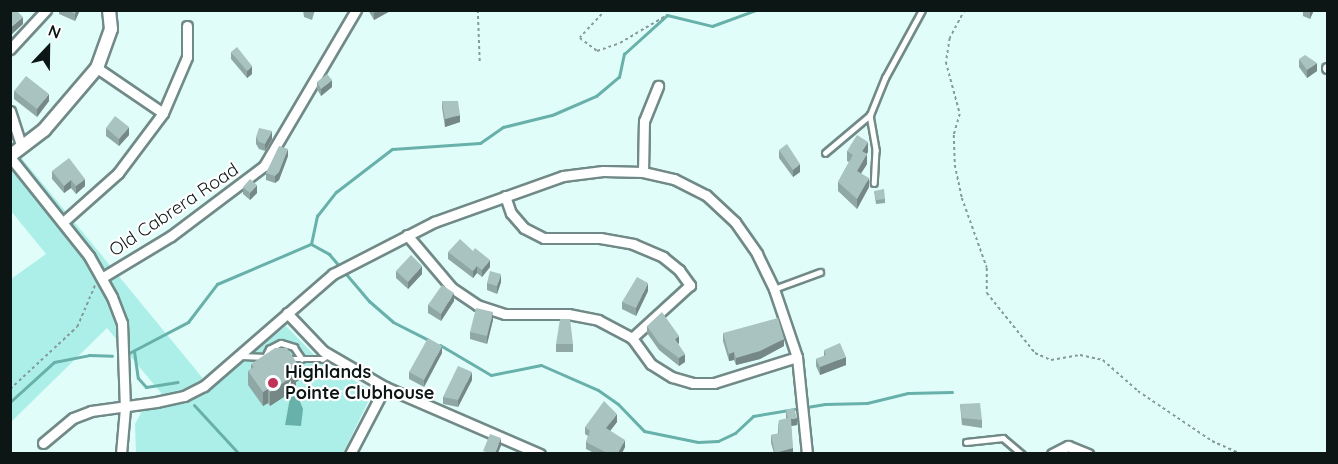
<!DOCTYPE html>
<style>
body{margin:0}
#map{position:relative;width:1338px;height:464px;overflow:hidden;background:#e1fdfa;font-family:Quicksand,sans-serif}
div>[style]{position:absolute}
[style*='--x']{left:calc(var(--x)*1px);top:calc(var(--y)*1px);width:calc(var(--w)*1px);rotate:calc(var(--a)*1deg)}
.green>*{inset:0;background:#acefe8}
.water>*{inset:0;background:#68b0aa}
.stream>*{height:3px;margin:-1.5px;padding:0 1.5px;transform-origin:1.5px;border-radius:1.5px;background:#68b0aa}
.path>*{height:1.5px;margin-top:-0.75px;transform-origin:0;background:repeating-linear-gradient(90deg,#869a98 0 3px,transparent 0 6px)}
.roads{filter:drop-shadow(2px 0 #718a87) drop-shadow(-2px 0 #718a87) drop-shadow(0 2px #718a87) drop-shadow(0 -2px #718a87)}
.lane>*{height:4.5px;margin:-2.25px;padding:0 2.25px;transform-origin:2.25px;border-radius:2.25px;background:#fff}
.street>*{height:9px;margin:-4.5px;padding:0 4.5px;transform-origin:4.5px;border-radius:4.5px;background:#fff}
.secondary>*{height:12px;margin:-6px;padding:0 6px;transform-origin:6px;border-radius:6px;background:#fff}
.wall>*{inset:0;background:#90a8a5}
.shaded-wall>*{inset:0;background:#768886}
.building>*{inset:0;background:#a8c3c0}
.dots>*{width:16px;height:16px;translate:-50% -50%;box-sizing:border-box;border:3px solid #fff;border-radius:50%}
span{translate:-50% -50%;white-space:nowrap;text-align:center;line-height:1.15;-webkit-text-stroke:4.5px #fff;paint-order:stroke}
.street-label{font-size:18px;color:#0c1615}
.poi-label{font-size:18px;color:#0c1615;font-weight:700}
.left{translate:0 -50%;text-align:left}
.frame{position:absolute;inset:0;border:12px solid #0c1615;pointer-events:none}
.north{position:absolute;left:18px;top:18px;width:60px;height:60px;-webkit-text-stroke:4px #fff;paint-order:stroke;rotate:22deg;font-size:16px;font-weight:700;line-height:24px;text-align:center;color:#0c1615}
.north::after{content:'';display:block;margin:auto;width:21px;height:27px;background:#0c1615;clip-path:polygon(50% 0,100% 100%,50% 72%,0 100%)}
</style>
<div id="map">
<div class="green">
<div style="clip-path:polygon(10px 144px,210px 387px,286px 326px,317px 358px,373px 392px,343px 453px,136px 453px,135px 424px,142px 411px,171px 405px,107px 328px,11px 422px,11px 279px,46px 254px,11px 211px)"></div>
</div>
<div class="water">
<div style="clip-path:polygon(297px 394px,303px 409px,301px 426px,285px 425px,290px 398px)"></div>
</div>
<div class="stream">
<div style="--x:311;--y:244;--w:21;--a:29"></div>
<div style="--x:329;--y:254;--w:62;--a:49.6"></div>
<div style="--x:369;--y:301;--w:32;--a:41"></div>
<div style="--x:393;--y:322;--w:39;--a:27"></div>
<div style="--x:440;--y:345;--w:59;--a:30.5"></div>
<div style="--x:491;--y:375;--w:51;--a:-11.3"></div>
<div style="--x:541;--y:365;--w:62;--a:23.7"></div>
<div style="--x:598;--y:390;--w:24;--a:35"></div>
<div style="--x:618;--y:404;--w:37;--a:46"></div>
<div style="--x:644;--y:431;--w:55;--a:11.5"></div>
<div style="--x:698;--y:442;--w:20;--a:-3"></div>
<div style="--x:718;--y:441;--w:19;--a:-25"></div>
<div style="--x:735;--y:433;--w:25;--a:-43"></div>
<div style="--x:753;--y:416;--w:73;--a:-9.5"></div>
<div style="--x:825;--y:404;--w:42;--a:-1.4"></div>
<div style="--x:867;--y:403;--w:42;--a:-13.7"></div>
<div style="--x:908;--y:393;--w:44;--a:-1.3"></div>
<div style="--x:134;--y:351;--w:27;--a:82"></div>
<div style="--x:138;--y:378;--w:12;--a:48"></div>
<div style="--x:146;--y:387;--w:32;--a:-9"></div>
<div style="--x:129;--y:353;--w:67;--a:-27.7"></div>
<div style="--x:188;--y:322;--w:48;--a:-52.7"></div>
<div style="--x:217;--y:284;--w:102;--a:-23.1"></div>
<div style="--x:311;--y:244;--w:29;--a:-78"></div>
<div style="--x:317;--y:216;--w:31;--a:-52"></div>
<div style="--x:336;--y:192;--w:71;--a:-37.5"></div>
<div style="--x:392;--y:149;--w:88;--a:-3.9"></div>
<div style="--x:480;--y:143;--w:28;--a:-35"></div>
<div style="--x:503;--y:127;--w:50;--a:-13.8"></div>
<div style="--x:552;--y:115;--w:48;--a:-23.4"></div>
<div style="--x:596;--y:96;--w:30;--a:-40"></div>
<div style="--x:619;--y:77;--w:24;--a:-78"></div>
<div style="--x:624;--y:54;--w:58;--a:-42.2"></div>
<div style="--x:667;--y:15;--w:46;--a:13.7"></div>
<div style="--x:712;--y:26;--w:47;--a:-20"></div>
<div style="--x:10;--y:402;--w:59;--a:-42.3"></div>
<div style="--x:54;--y:362;--w:36;--a:-11"></div>
<div style="--x:89;--y:355;--w:23;--a:2"></div>
<div style="--x:194;--y:405;--w:67;--a:47.4"></div>
</div>
<div class="path">
<div style="--x:478;--y:10;--w:52;--a:87.8"></div>
<div style="--x:606;--y:10;--w:38;--a:133"></div>
<div style="--x:580;--y:38;--w:21;--a:37"></div>
<div style="--x:597;--y:51;--w:24;--a:-19"></div>
<div style="--x:620;--y:43;--w:55;--a:-30.8"></div>
<div style="--x:965;--y:10;--w:32;--a:118"></div>
<div style="--x:950;--y:38;--w:24;--a:99"></div>
<div style="--x:946;--y:62;--w:54;--a:74.9"></div>
<div style="--x:960;--y:114;--w:22;--a:106"></div>
<div style="--x:954;--y:135;--w:30;--a:88"></div>
<div style="--x:955;--y:165;--w:34;--a:78"></div>
<div style="--x:962;--y:198;--w:74;--a:70.3"></div>
<div style="--x:987;--y:268;--w:25;--a:90"></div>
<div style="--x:987;--y:293;--w:77;--a:51.3"></div>
<div style="--x:1035;--y:353;--w:17;--a:24"></div>
<div style="--x:1051;--y:360;--w:29;--a:-10"></div>
<div style="--x:1080;--y:355;--w:24;--a:12"></div>
<div style="--x:1103;--y:360;--w:47;--a:41.5"></div>
<div style="--x:1138;--y:391;--w:89;--a:34"></div>
<div style="--x:1212;--y:441;--w:32;--a:24"></div>
<div style="--x:10;--y:389;--w:91;--a:-42.8"></div>
<div style="--x:77;--y:327;--w:46;--a:-66.8"></div>
</div>
<div class="roads">
<div class="lane">
<div style="--x:870;--y:115;--w:36;--a:80"></div>
<div style="--x:876;--y:150;--w:33;--a:93"></div>
<div style="--x:825;--y:153;--w:59;--a:-40.2"></div>
<div style="--x:870;--y:115;--w:40;--a:-68"></div>
<div style="--x:885;--y:78;--w:77;--a:-61.4"></div>
<div style="--x:774;--y:289;--w:49;--a:-20.3"></div>
<div style="--x:241;--y:356;--w:25;--a:2"></div>
<div style="--x:265;--y:357;--w:9;--a:-63"></div>
<div style="--x:269;--y:349;--w:13;--a:-27"></div>
<div style="--x:281;--y:343;--w:14;--a:17"></div>
<div style="--x:294;--y:347;--w:14;--a:56"></div>
<div style="--x:289;--y:359;--w:33;--a:0"></div>
<div style="--x:322;--y:359;--w:7;--a:-34"></div>
<div style="--x:966;--y:442;--w:37;--a:-6"></div>
<div style="--x:1003;--y:438;--w:25;--a:40"></div>
</div>
<div class="street">
<div style="--x:10;--y:49;--w:53;--a:-47.3"></div>
<div style="--x:97;--y:68;--w:80;--a:34.3"></div>
<div style="--x:1327;--y:68;--w:1;--a:0"></div>
<div style="--x:10;--y:111;--w:38;--a:72"></div>
<div style="--x:10;--y:157;--w:127;--a:51.4"></div>
<div style="--x:89;--y:256;--w:47;--a:60.7"></div>
<div style="--x:112;--y:297;--w:28;--a:69"></div>
<div style="--x:122;--y:323;--w:85;--a:88"></div>
<div style="--x:125;--y:408;--w:46;--a:95"></div>
<div style="--x:643;--y:172;--w:51;--a:-88.9"></div>
<div style="--x:644;--y:121;--w:38;--a:-68"></div>
<div style="--x:505;--y:196;--w:18;--a:71"></div>
<div style="--x:511;--y:213;--w:20;--a:49"></div>
<div style="--x:524;--y:228;--w:22;--a:27"></div>
<div style="--x:544;--y:238;--w:56;--a:0"></div>
<div style="--x:600;--y:238;--w:34;--a:10"></div>
<div style="--x:633;--y:244;--w:33;--a:23"></div>
<div style="--x:663;--y:257;--w:21;--a:39"></div>
<div style="--x:679;--y:270;--w:19;--a:54"></div>
<div style="--x:690;--y:285;--w:79;--a:137.6"></div>
<div style="--x:63;--y:222;--w:74;--a:-41.7"></div>
<div style="--x:118;--y:173;--w:75;--a:-53.1"></div>
<div style="--x:163;--y:113;--w:61;--a:-66.8"></div>
<div style="--x:187;--y:57;--w:31;--a:-90"></div>
<div style="--x:407;--y:235;--w:70;--a:49.7"></div>
<div style="--x:452;--y:288;--w:30;--a:34"></div>
<div style="--x:477;--y:305;--w:29;--a:18"></div>
<div style="--x:505;--y:314;--w:63;--a:0"></div>
<div style="--x:568;--y:314;--w:31;--a:11"></div>
<div style="--x:598;--y:320;--w:38;--a:28"></div>
<div style="--x:632;--y:338;--w:32;--a:54"></div>
<div style="--x:651;--y:364;--w:25;--a:32"></div>
<div style="--x:672;--y:377;--w:22;--a:16"></div>
<div style="--x:693;--y:383;--w:21;--a:0"></div>
<div style="--x:714;--y:383;--w:87;--a:-17.4"></div>
<div style="--x:103;--y:277;--w:79;--a:-31.1"></div>
<div style="--x:171;--y:236;--w:116;--a:-37"></div>
<div style="--x:264;--y:166;--w:181;--a:-59.5"></div>
<div style="--x:287;--y:313;--w:52;--a:46.5"></div>
<div style="--x:323;--y:351;--w:72;--a:30.1"></div>
<div style="--x:385;--y:387;--w:169;--a:23.4"></div>
<div style="--x:43;--y:443;--w:39;--a:-40"></div>
<div style="--x:73;--y:418;--w:19;--a:-21"></div>
<div style="--x:91;--y:411;--w:66;--a:-7.9"></div>
<div style="--x:156;--y:402;--w:29;--a:-12"></div>
<div style="--x:184;--y:396;--w:22;--a:-27"></div>
<div style="--x:204;--y:386;--w:171;--a:-41"></div>
<div style="--x:333;--y:274;--w:114;--a:-27.2"></div>
<div style="--x:434;--y:222;--w:137;--a:-19.6"></div>
<div style="--x:563;--y:176;--w:40;--a:-7.1"></div>
<div style="--x:603;--y:171;--w:40;--a:1.4"></div>
<div style="--x:643;--y:172;--w:32;--a:13"></div>
<div style="--x:674;--y:179;--w:36;--a:27"></div>
<div style="--x:706;--y:195;--w:40;--a:43"></div>
<div style="--x:735;--y:222;--w:39;--a:55"></div>
<div style="--x:757;--y:254;--w:39;--a:64"></div>
<div style="--x:774;--y:289;--w:72;--a:71.3"></div>
<div style="--x:797;--y:357;--w:98;--a:84.1"></div>
<div style="--x:350;--y:454;--w:76;--a:-62.4"></div>
<div style="--x:1052;--y:454;--w:18;--a:-27"></div>
<div style="--x:1068;--y:446;--w:22;--a:22"></div>
</div>
<div class="secondary">
<div style="--x:10;--y:156;--w:43;--a:-37.4"></div>
<div style="--x:44;--y:130;--w:82;--a:-49.5"></div>
<div style="--x:97;--y:68;--w:41;--a:-70.3"></div>
<div style="--x:111;--y:29;--w:19;--a:-96"></div>
</div>
</div>
<div class="wall">
<div style="clip-path:polygon(59px 10px,80px 10px,75px 21px,59px 14px)"></div>
<div style="clip-path:polygon(303px 10px,315px 10px,312px 20px,304px 17px)"></div>
<div style="clip-path:polygon(368px 10px,392px 10px,374px 20px)"></div>
<div style="clip-path:polygon(1303px 10px,1314px 10px,1310px 19px,1303px 16px)"></div>
<div style="clip-path:polygon(231px 52px,252px 74px,247px 78px,231px 59px)"></div>
<div style="clip-path:polygon(1299px 59px,1317px 71px,1307px 78px,1299px 67px)"></div>
<div style="clip-path:polygon(317px 82px,332px 87px,321px 96px,317px 89px)"></div>
<div style="clip-path:polygon(14px 91px,49px 101px,37px 117px,14px 99px)"></div>
<div style="clip-path:polygon(442px 101px,460px 122px,445px 127px,442px 108px)"></div>
<div style="clip-path:polygon(106px 128px,129px 135px,119px 146px,106px 136px)"></div>
<div style="clip-path:polygon(256px 137px,272px 139px,265px 151px,259px 149px,256px 144px)"></div>
<div style="clip-path:polygon(779px 150px,800px 172px,793px 177px,779px 158px)"></div>
<div style="clip-path:polygon(847px 151px,868px 152px,866px 154px,867px 164px,861px 173px,869px 187px,857px 209px,838px 191px,838px 182px,849px 162px,847px 161px)"></div>
<div style="clip-path:polygon(288px 156px,279px 180px,275px 183px,266px 180px,266px 173px)"></div>
<div style="clip-path:polygon(52px 171px,85px 186px,76px 194px,71px 188px,64px 193px,52px 179px)"></div>
<div style="clip-path:polygon(243px 187px,257px 193px,250px 200px,243px 194px)"></div>
<div style="clip-path:polygon(874px 191px,885px 199px,885px 203px,876px 204px)"></div>
<div style="clip-path:polygon(448px 252px,490px 267px,482px 277px,477px 273px,473px 278px,448px 259px)"></div>
<div style="clip-path:polygon(396px 271px,422px 274px,408px 289px,396px 278px)"></div>
<div style="clip-path:polygon(501px 282px,497px 294px,487px 290px,487px 283px)"></div>
<div style="clip-path:polygon(648px 291px,636px 316px,622px 309px,622px 302px)"></div>
<div style="clip-path:polygon(454px 301px,441px 321px,428px 313px,428px 305px)"></div>
<div style="clip-path:polygon(493px 320px,487px 344px,470px 339px,470px 332px)"></div>
<div style="clip-path:polygon(647px 326px,679px 343px,678px 344px,685px 362px,679px 366px,659px 350px,647px 333px)"></div>
<div style="clip-path:polygon(723px 333px,784px 346px,760px 359px,736px 365px,734px 360px,729px 361px,723px 341px)"></div>
<div style="clip-path:polygon(556px 344px,573px 344px,573px 352px,556px 352px)"></div>
<div style="clip-path:polygon(824px 350px,846px 365px,820px 375px,816px 366px,816px 359px,824px 356px)"></div>
<div style="clip-path:polygon(442px 353px,424px 387px,409px 379px,409px 372px)"></div>
<div style="clip-path:polygon(251px 364px,299px 380px,296px 382px,296px 389px,270px 406px,268px 403px,263px 406px,248px 385px,248px 371px,251px 369px)"></div>
<div style="clip-path:polygon(472px 380px,458px 407px,443px 404px,443px 397px)"></div>
<div style="clip-path:polygon(960px 404px,982px 420px,982px 428px,962px 425px)"></div>
<div style="clip-path:polygon(786px 410px,797px 425px,791px 426px,793px 453px,774px 453px,771px 443px,771px 435px,778px 434px,778px 425px,786px 419px)"></div>
<div style="clip-path:polygon(617px 422px,610px 431px,625px 447px,622px 453px,594px 453px,586px 449px,586px 442px,588px 436px,585px 434px,585px 427px)"></div>
</div>
<div class="shaded-wall">
<div style="clip-path:polygon(76px 10px,80px 10px,75px 21px,75px 14px)"></div>
<div style="clip-path:polygon(378px 10px,392px 10px,374px 20px,374px 13px)"></div>
<div style="clip-path:polygon(1310px 10px,1314px 10px,1310px 19px)"></div>
<div style="clip-path:polygon(23px 17px,23px 24px,10px 36px,10px 28px)"></div>
<div style="clip-path:polygon(1317px 63px,1317px 71px,1307px 78px,1307px 70px)"></div>
<div style="clip-path:polygon(252px 66px,252px 74px,247px 78px,247px 71px)"></div>
<div style="clip-path:polygon(332px 80px,332px 87px,321px 96px,321px 89px)"></div>
<div style="clip-path:polygon(49px 94px,49px 101px,37px 117px,37px 109px)"></div>
<div style="clip-path:polygon(460px 115px,460px 122px,445px 127px,445px 119px)"></div>
<div style="clip-path:polygon(129px 127px,129px 135px,119px 146px,119px 139px)"></div>
<div style="clip-path:polygon(272px 131px,272px 139px,265px 151px,265px 144px)"></div>
<div style="clip-path:polygon(868px 142px,868px 152px,862px 161px,862px 151px)"></div>
<div style="clip-path:polygon(288px 149px,288px 156px,279px 180px,275px 183px,275px 176px)"></div>
<div style="clip-path:polygon(867px 154px,867px 164px,857px 180px,857px 171px)"></div>
<div style="clip-path:polygon(800px 164px,800px 172px,793px 177px,793px 170px)"></div>
<div style="clip-path:polygon(869px 178px,869px 187px,857px 209px,857px 199px)"></div>
<div style="clip-path:polygon(85px 179px,85px 186px,76px 194px,76px 186px)"></div>
<div style="clip-path:polygon(71px 180px,71px 188px,64px 193px,64px 186px)"></div>
<div style="clip-path:polygon(257px 185px,257px 193px,250px 200px,250px 193px)"></div>
<div style="clip-path:polygon(490px 260px,490px 267px,482px 277px,482px 270px)"></div>
<div style="clip-path:polygon(422px 266px,422px 274px,408px 289px,408px 282px)"></div>
<div style="clip-path:polygon(477px 266px,477px 273px,473px 278px,473px 271px)"></div>
<div style="clip-path:polygon(501px 274px,501px 282px,497px 294px,497px 286px)"></div>
<div style="clip-path:polygon(648px 283px,648px 291px,636px 316px,636px 308px)"></div>
<div style="clip-path:polygon(454px 293px,454px 301px,441px 321px,441px 314px)"></div>
<div style="clip-path:polygon(493px 312px,493px 320px,487px 344px,487px 336px)"></div>
<div style="clip-path:polygon(679px 336px,679px 343px,675px 347px,675px 339px)"></div>
<div style="clip-path:polygon(784px 339px,784px 346px,760px 359px,736px 365px,736px 358px)"></div>
<div style="clip-path:polygon(442px 346px,442px 353px,424px 387px,424px 380px)"></div>
<div style="clip-path:polygon(734px 352px,734px 360px,729px 361px,729px 354px)"></div>
<div style="clip-path:polygon(685px 354px,685px 362px,679px 366px,679px 358px)"></div>
<div style="clip-path:polygon(846px 357px,846px 365px,820px 375px,820px 367px)"></div>
<div style="clip-path:polygon(299px 366px,299px 380px,296px 382px,296px 389px,270px 406px,270px 392px,293px 370px)"></div>
<div style="clip-path:polygon(472px 372px,472px 380px,458px 407px,458px 400px)"></div>
<div style="clip-path:polygon(268px 389px,268px 403px,263px 406px,263px 392px)"></div>
<div style="clip-path:polygon(617px 414px,617px 422px,606px 436px,606px 428px)"></div>
<div style="clip-path:polygon(797px 418px,797px 425px,791px 426px,791px 419px)"></div>
<div style="clip-path:polygon(501px 438px,501px 446px,498px 453px,495px 453px)"></div>
<div style="clip-path:polygon(625px 440px,625px 447px,622px 453px,618px 453px)"></div>
<div style="clip-path:polygon(793px 448px,793px 453px,775px 453px)"></div>
</div>
<div class="building">
<div style="clip-path:polygon(10px 10px,16px 10px,23px 17px,10px 28px)"></div>
<div style="clip-path:polygon(68px 10px,76px 10px,75px 14px)"></div>
<div style="clip-path:polygon(237px 47px,252px 66px,247px 71px,231px 52px)"></div>
<div style="clip-path:polygon(1305px 55px,1317px 63px,1307px 70px,1299px 59px)"></div>
<div style="clip-path:polygon(327px 74px,332px 80px,321px 89px,317px 82px)"></div>
<div style="clip-path:polygon(26px 76px,49px 94px,37px 109px,14px 91px)"></div>
<div style="clip-path:polygon(442px 101px,458px 101px,460px 115px,445px 119px)"></div>
<div style="clip-path:polygon(115px 116px,129px 127px,119px 139px,106px 128px)"></div>
<div style="clip-path:polygon(259px 128px,272px 131px,265px 144px,259px 142px,256px 137px)"></div>
<div style="clip-path:polygon(857px 135px,868px 142px,862px 151px,867px 154px,857px 171px,869px 178px,857px 199px,838px 182px,853px 155px,847px 151px)"></div>
<div style="clip-path:polygon(787px 144px,800px 164px,793px 170px,779px 150px)"></div>
<div style="clip-path:polygon(279px 146px,288px 149px,279px 172px,275px 176px,266px 173px)"></div>
<div style="clip-path:polygon(69px 158px,85px 179px,76px 186px,71px 180px,64px 186px,52px 171px)"></div>
<div style="clip-path:polygon(250px 179px,257px 185px,250px 193px,243px 187px)"></div>
<div style="clip-path:polygon(884px 189px,885px 199px,876px 200px,874px 191px)"></div>
<div style="clip-path:polygon(460px 239px,473px 251px,475px 248px,490px 260px,482px 270px,477px 266px,473px 271px,448px 252px)"></div>
<div style="clip-path:polygon(411px 255px,422px 266px,408px 282px,396px 271px)"></div>
<div style="clip-path:polygon(490px 271px,501px 274px,497px 286px,487px 283px)"></div>
<div style="clip-path:polygon(637px 277px,648px 283px,636px 308px,622px 302px)"></div>
<div style="clip-path:polygon(442px 285px,454px 293px,441px 314px,428px 305px)"></div>
<div style="clip-path:polygon(476px 308px,493px 312px,487px 336px,470px 332px)"></div>
<div style="clip-path:polygon(662px 312px,679px 336px,675px 339px,685px 354px,679px 358px,659px 343px,647px 326px)"></div>
<div style="clip-path:polygon(778px 318px,784px 339px,760px 351px,736px 358px,734px 352px,729px 354px,723px 333px)"></div>
<div style="clip-path:polygon(560px 319px,570px 319px,573px 344px,556px 344px)"></div>
<div style="clip-path:polygon(428px 338px,442px 346px,424px 380px,409px 372px)"></div>
<div style="clip-path:polygon(840px 343px,846px 357px,820px 367px,816px 359px,826px 355px,824px 350px)"></div>
<div style="clip-path:polygon(275px 348px,287px 348px,299px 366px,293px 370px,296px 374px,270px 392px,268px 389px,263px 392px,248px 371px,254px 367px,251px 364px)"></div>
<div style="clip-path:polygon(458px 366px,472px 372px,458px 400px,443px 397px)"></div>
<div style="clip-path:polygon(604px 401px,617px 414px,606px 428px,625px 440px,618px 453px,607px 453px,586px 442px,590px 431px,585px 427px)"></div>
<div style="clip-path:polygon(980px 403px,982px 420px,962px 418px,960px 404px)"></div>
<div style="clip-path:polygon(794px 408px,797px 418px,791px 419px,793px 448px,775px 453px,771px 435px,779px 433px,778px 425px,779px 420px,788px 418px,786px 410px)"></div>
<div style="clip-path:polygon(490px 434px,501px 438px,495px 453px,489px 453px,483px 451px)"></div>
</div>
<div class="dots">
<div style="left:273px;top:383px;background:#c2335c"></div>
</div>
<div class="street-label">
<span style="left:174px;top:210px;rotate:-34deg">Old Cabrera Road</span>
</div>
<div class="poi-label">
<span class="left" style="left:285px;top:383px">Highlands<br>Pointe Clubhouse</span>
</div>
<div class="frame"></div>
<div class="north">N</div>
</div>
